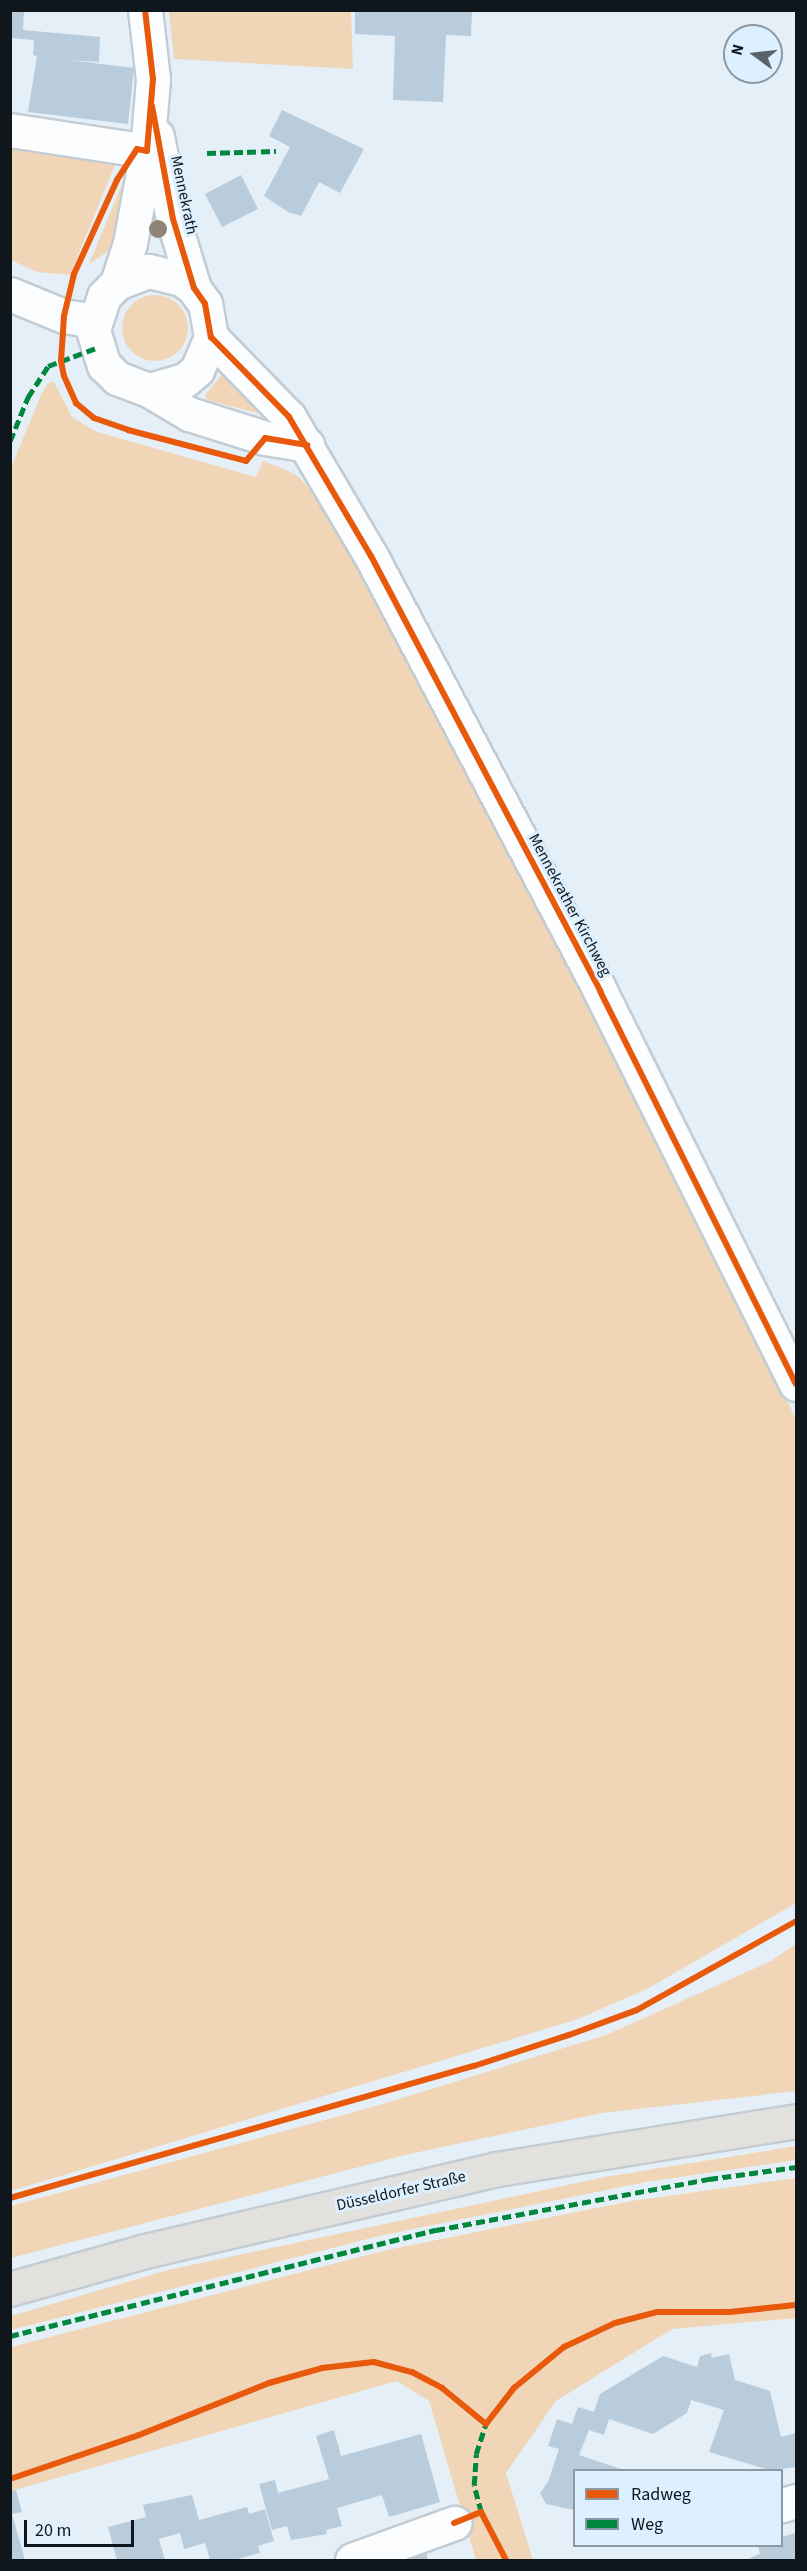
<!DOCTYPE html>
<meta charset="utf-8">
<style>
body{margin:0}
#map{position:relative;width:807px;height:2571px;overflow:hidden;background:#e5eff7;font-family:"Source Sans 3",sans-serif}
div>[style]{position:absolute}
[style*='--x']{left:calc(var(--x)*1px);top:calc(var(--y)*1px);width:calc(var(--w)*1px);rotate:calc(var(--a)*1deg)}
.green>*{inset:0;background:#f0d6b7}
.round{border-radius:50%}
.building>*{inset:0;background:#b8ccdc}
.roads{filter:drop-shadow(2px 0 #c3ccd3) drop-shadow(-2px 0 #c3ccd3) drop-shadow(0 2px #c3ccd3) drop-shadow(0 -2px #c3ccd3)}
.minor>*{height:33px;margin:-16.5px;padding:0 16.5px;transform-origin:16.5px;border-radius:16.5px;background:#fbfdfe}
.major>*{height:33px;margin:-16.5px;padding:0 16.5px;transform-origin:16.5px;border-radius:16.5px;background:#e3e1dd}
.quiet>*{height:4.5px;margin-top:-2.25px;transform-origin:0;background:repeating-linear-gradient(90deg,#00873e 0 9px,transparent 0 13.5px)}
.cycleway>*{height:6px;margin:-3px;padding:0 3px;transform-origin:3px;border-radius:3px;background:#e8590c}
.trees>*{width:18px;height:18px;margin:-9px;border-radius:50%;background:#8e8576}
span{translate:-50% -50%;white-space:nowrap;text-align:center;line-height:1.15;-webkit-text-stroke:6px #ddf0ff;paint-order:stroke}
.street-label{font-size:16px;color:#0f171d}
.frame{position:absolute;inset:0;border:12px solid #0f171d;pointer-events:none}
.legend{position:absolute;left:573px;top:2469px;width:210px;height:78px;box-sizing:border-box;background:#ddf0ff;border:2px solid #8b99a5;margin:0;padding:8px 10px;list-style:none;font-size:18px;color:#0f171d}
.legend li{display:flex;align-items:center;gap:12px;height:30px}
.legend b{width:30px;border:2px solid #8b99a5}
.north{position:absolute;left:723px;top:24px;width:60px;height:60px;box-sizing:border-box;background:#ddf0ff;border:2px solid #8b99a5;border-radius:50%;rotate:285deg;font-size:16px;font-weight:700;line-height:24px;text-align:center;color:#0f171d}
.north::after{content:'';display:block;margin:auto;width:21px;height:27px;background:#5a6369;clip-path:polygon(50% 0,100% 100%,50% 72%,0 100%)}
.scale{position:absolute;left:24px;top:2520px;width:110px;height:27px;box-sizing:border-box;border:3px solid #0f171d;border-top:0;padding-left:8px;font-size:18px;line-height:21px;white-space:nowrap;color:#0f171d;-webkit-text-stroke:4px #ddf0ff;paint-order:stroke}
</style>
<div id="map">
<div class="green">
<div style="clip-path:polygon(169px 11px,351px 11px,353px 69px,174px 59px)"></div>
<div style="clip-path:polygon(10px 138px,119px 155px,70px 275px,37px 272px,11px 260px)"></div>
<div style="clip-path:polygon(129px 167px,115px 247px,89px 264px)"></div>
<div class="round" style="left:122px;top:295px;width:66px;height:66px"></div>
<div style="clip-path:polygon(223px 373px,230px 373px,268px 416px,207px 400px,205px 395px)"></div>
<div style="clip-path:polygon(54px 382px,72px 417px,97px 432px,256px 477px,263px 461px,282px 468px,298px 476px,326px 507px,713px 1239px,796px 1420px,796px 1903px,647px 1989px,578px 2019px,11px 2191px,10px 470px,41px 395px,48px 383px)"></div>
<div style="clip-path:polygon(796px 1944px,796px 2091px,602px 2113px,405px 2155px,11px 2258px,11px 2206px,383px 2104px,606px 2035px,771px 1961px)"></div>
<div style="clip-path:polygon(796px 2146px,796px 2160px,646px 2182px,379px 2236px,11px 2330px,11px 2316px,168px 2270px,605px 2177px)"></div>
<div style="clip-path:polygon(796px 2178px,796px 2318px,672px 2329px,556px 2401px,506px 2473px,533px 2560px,476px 2560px,429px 2401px,397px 2381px,11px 2491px,11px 2347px,387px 2250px,631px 2201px)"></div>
</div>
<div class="building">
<div style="clip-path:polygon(10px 10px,24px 10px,23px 30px,100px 37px,99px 62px,69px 60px,134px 68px,128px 124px,28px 112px,37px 56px,33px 55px,34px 40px,10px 38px)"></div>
<div style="clip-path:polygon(355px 10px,472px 10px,471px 36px,446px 35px,443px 102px,393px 100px,395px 36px,355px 34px)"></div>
<div style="clip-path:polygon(282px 110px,364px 149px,340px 193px,319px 182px,301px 216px,288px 212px,264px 196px,290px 147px,269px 136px)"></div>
<div style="clip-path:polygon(241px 175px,258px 209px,222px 227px,205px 194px)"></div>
<div style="clip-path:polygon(711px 2353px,712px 2358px,729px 2354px,735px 2380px,770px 2391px,781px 2437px,796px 2433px,796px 2467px,769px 2470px,709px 2452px,724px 2410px,691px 2400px,687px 2413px,653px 2434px,609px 2419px,604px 2435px,589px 2430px,579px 2455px,624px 2470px,574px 2470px,574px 2510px,546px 2504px,540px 2493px,548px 2482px,559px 2449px,548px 2446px,557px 2419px,572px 2424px,578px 2407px,594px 2412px,600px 2394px,663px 2356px,697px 2367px,700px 2356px)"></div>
<div style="clip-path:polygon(334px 2430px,341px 2456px,421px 2434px,440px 2502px,389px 2517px,382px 2495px,337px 2508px,342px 2526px,326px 2530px,327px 2534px,291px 2540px,287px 2526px,272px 2530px,259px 2484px,275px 2480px,278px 2493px,329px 2479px,316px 2436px)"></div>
<div style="clip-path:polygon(16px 2490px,22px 2512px,12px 2514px,25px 2560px,10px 2560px,10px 2492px)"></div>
<div style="clip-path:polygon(192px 2495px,199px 2520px,247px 2507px,249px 2514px,265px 2509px,274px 2541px,258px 2546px,260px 2553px,234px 2560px,210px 2560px,205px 2543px,184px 2549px,180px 2533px,159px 2539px,165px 2560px,117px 2560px,108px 2527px,146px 2517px,143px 2505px)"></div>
<div style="clip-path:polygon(796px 2533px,796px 2560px,745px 2560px,760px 2554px,758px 2546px,782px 2546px,782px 2537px)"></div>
<div style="clip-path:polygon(425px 2549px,428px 2560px,387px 2560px)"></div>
</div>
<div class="roads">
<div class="minor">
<div style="--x:10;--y:130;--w:139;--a:8.7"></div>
<div style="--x:157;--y:136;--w:85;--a:79.1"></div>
<div style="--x:173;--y:219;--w:72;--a:73.1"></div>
<div style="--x:117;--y:283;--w:42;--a:-72"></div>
<div style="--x:130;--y:243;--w:94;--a:-79.5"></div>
<div style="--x:147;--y:151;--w:72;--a:-85.2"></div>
<div style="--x:153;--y:79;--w:69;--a:-96.6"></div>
<div style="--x:10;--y:294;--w:58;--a:22.2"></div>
<div style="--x:64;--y:316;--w:30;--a:9"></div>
<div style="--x:211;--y:337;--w:112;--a:45.7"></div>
<div style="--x:289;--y:417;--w:161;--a:59.5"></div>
<div style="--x:371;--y:556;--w:492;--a:62.2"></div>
<div style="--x:600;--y:991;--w:439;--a:63.5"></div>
<div style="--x:149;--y:390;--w:37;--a:-16"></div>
<div style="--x:185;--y:380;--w:16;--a:-40"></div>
<div style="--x:197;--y:370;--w:36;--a:-67"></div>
<div style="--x:211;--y:337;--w:34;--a:-100"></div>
<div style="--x:205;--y:304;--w:19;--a:-125"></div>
<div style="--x:194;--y:288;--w:16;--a:-145"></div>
<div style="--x:181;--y:279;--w:34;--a:-166"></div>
<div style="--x:148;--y:271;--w:33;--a:159"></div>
<div style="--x:117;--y:283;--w:18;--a:135"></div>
<div style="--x:104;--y:296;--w:36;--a:108"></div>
<div style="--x:93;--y:330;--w:37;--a:73"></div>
<div style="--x:104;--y:365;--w:18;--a:45"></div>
<div style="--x:117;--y:378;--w:34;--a:21"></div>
<div style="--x:149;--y:390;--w:47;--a:31"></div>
<div style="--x:189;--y:414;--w:80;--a:17.5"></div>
<div style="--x:265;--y:438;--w:43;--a:9.5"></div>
<div style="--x:782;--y:2505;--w:15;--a:-16"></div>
<div style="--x:352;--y:2560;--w:109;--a:-19.9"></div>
</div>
<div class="major">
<div style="--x:10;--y:2289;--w:140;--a:-15.7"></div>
<div style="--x:145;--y:2251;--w:361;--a:-13.1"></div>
<div style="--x:497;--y:2169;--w:303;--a:-9.1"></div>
</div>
</div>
<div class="quiet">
<div style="--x:207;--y:153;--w:69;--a:-1.7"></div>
<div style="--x:10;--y:441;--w:48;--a:-67.8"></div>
<div style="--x:28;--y:397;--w:37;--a:-57"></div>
<div style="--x:48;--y:366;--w:51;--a:-20.6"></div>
<div style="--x:10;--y:2336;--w:439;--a:-14"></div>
<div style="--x:436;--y:2230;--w:278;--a:-10.6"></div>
<div style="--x:709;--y:2179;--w:88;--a:-7.9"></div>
<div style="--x:481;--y:2512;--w:28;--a:-105"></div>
<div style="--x:474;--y:2485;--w:31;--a:-86"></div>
<div style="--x:476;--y:2454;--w:32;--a:-72"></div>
</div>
<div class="cycleway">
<div style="--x:145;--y:10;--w:69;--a:83.4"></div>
<div style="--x:153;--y:79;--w:72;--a:94.8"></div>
<div style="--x:147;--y:151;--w:10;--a:-169"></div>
<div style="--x:137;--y:149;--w:37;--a:123"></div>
<div style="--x:117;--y:180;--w:103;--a:114.6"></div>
<div style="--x:74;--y:274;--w:43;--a:103.4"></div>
<div style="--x:64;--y:316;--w:45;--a:93.8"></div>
<div style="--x:61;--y:361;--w:15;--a:79"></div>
<div style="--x:64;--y:376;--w:30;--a:66"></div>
<div style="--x:76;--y:403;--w:23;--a:40"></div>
<div style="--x:94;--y:418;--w:36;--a:19"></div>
<div style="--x:128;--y:430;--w:122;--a:14.7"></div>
<div style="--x:246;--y:461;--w:30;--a:-50"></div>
<div style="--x:265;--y:438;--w:43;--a:9.5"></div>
<div style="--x:152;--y:106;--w:115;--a:79.5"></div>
<div style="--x:173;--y:219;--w:72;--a:73.1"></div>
<div style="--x:194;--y:288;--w:19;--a:55"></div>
<div style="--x:205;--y:304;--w:34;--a:80"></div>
<div style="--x:211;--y:337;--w:112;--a:45.7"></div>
<div style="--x:289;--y:417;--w:161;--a:59.5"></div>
<div style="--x:371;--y:556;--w:492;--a:62.2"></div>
<div style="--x:600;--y:991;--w:439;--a:63.5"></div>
<div style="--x:10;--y:2198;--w:482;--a:-15.9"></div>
<div style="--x:474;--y:2066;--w:100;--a:-18.1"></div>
<div style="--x:569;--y:2035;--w:72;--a:-20.2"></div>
<div style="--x:637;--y:2010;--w:182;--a:-29.2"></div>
<div style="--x:10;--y:2479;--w:136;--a:-18.8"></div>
<div style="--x:139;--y:2435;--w:140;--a:-21.8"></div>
<div style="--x:269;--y:2383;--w:55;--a:-15.8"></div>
<div style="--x:322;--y:2368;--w:52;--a:-6.6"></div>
<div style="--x:374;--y:2362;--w:39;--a:15"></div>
<div style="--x:412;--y:2372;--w:34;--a:28"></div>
<div style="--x:442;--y:2388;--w:57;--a:39.3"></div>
<div style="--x:486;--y:2424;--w:46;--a:-52.1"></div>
<div style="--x:514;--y:2388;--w:65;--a:-39.4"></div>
<div style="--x:564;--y:2347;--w:56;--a:-25.2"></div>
<div style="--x:615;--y:2323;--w:43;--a:-14.7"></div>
<div style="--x:657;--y:2312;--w:73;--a:0"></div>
<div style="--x:730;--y:2312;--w:66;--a:-6.1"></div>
<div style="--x:454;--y:2523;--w:29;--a:-22"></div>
<div style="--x:481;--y:2512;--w:54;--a:62.5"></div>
</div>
<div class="trees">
<div style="left:158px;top:229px"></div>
</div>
<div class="street-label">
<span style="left:184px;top:195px;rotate:78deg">Mennekrath</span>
<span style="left:570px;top:905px;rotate:62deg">Mennekrather Kirchweg</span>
<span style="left:401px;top:2191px;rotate:-13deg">Düsseldorfer Straße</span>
</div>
<div class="frame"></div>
<ul class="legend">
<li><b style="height:8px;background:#e8590c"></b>Radweg</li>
<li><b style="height:8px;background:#00873e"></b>Weg</li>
</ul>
<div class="north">N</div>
<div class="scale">20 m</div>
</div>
